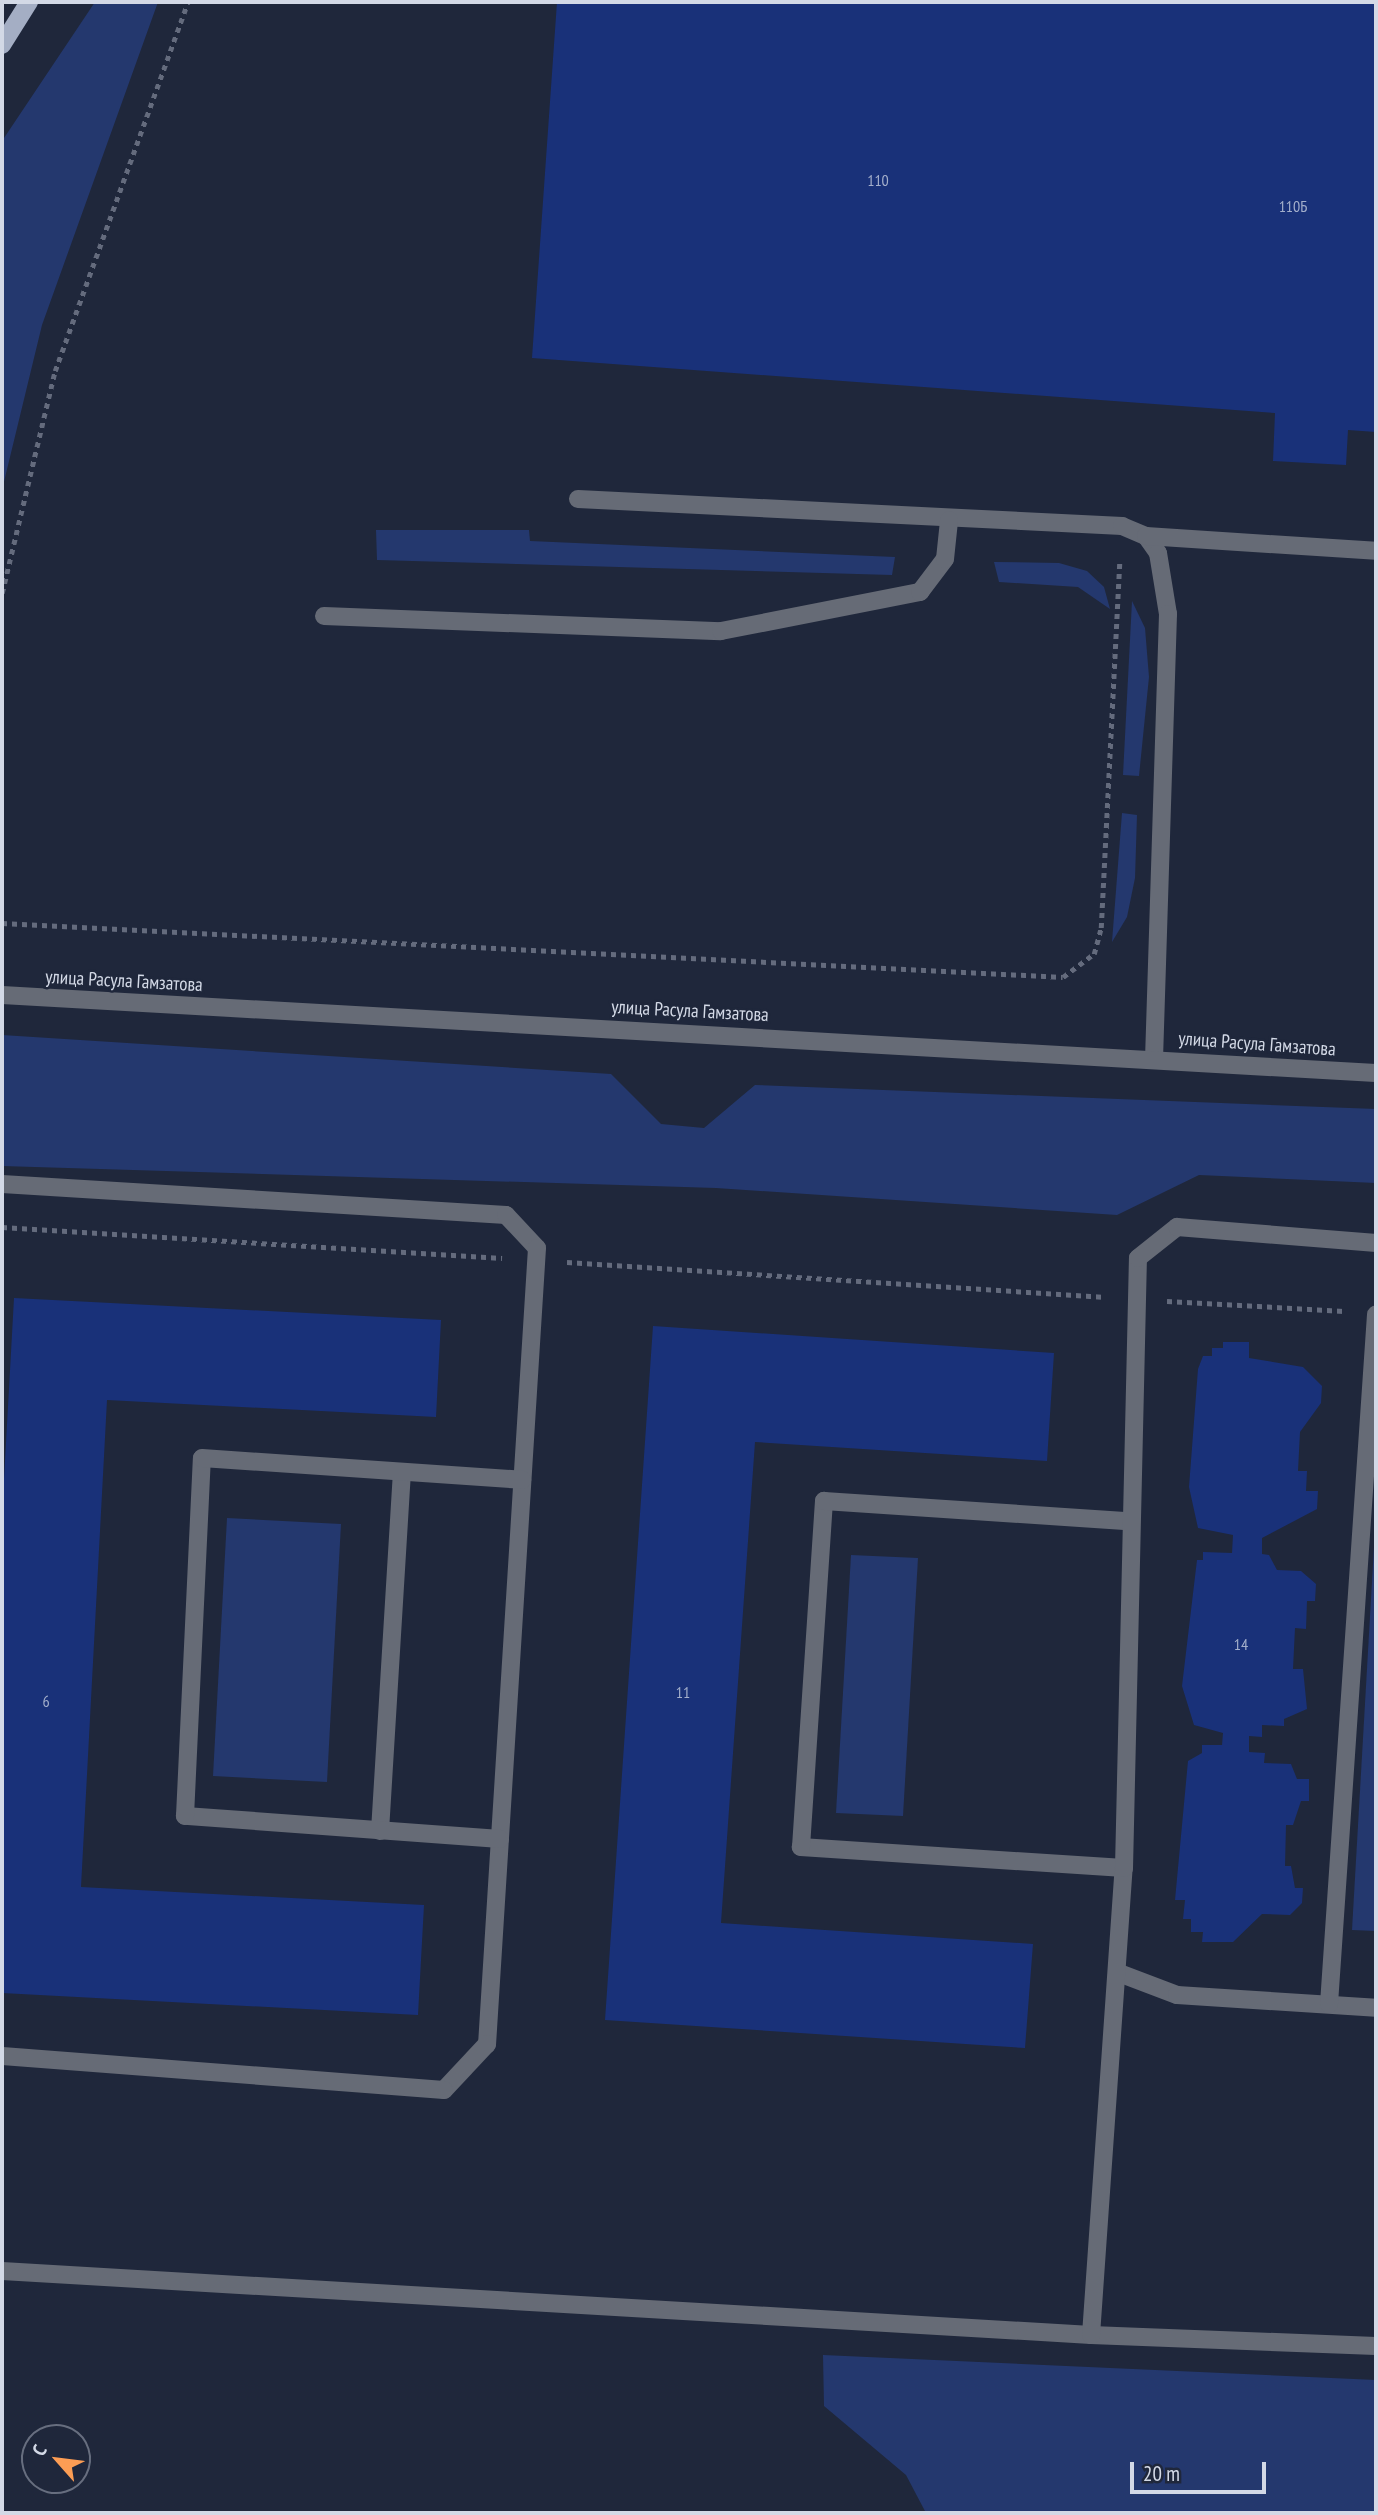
<!DOCTYPE html>
<meta charset="utf-8">
<style>
body{margin:0}
#map{position:relative;width:1378px;height:2515px;overflow:hidden;background:#1f273b;font-family:"PT Sans Narrow",sans-serif}
div>[style]{position:absolute}
[style*='--x']{left:calc(var(--x)*1px);top:calc(var(--y)*1px);width:calc(var(--w)*1px);rotate:calc(var(--a)*1deg)}
.green>*{inset:0;background:#24386e}
.building>*{inset:0;background:#193179}
.path>*{height:4.5px;margin-top:-2.25px;transform-origin:0;background:repeating-linear-gradient(90deg,#646b7d 0 5px,transparent 0 10px)}
.minor>*{height:18px;margin:-9px;padding:0 9px;transform-origin:9px;border-radius:9px;background:#666b76}
.major>*{height:18px;margin:-9px;padding:0 9px;transform-origin:9px;border-radius:9px;background:#a4aec4}
span{translate:-50% -50%;white-space:nowrap;text-align:center;line-height:1.15;-webkit-text-stroke:5px #1f273b;paint-order:stroke}
.number-label{font-size:16px;color:#a4afcb}
.number-label span{-webkit-text-stroke-width:0}
.street-label{font-size:19px;color:#d3d9e6}
.frame{position:absolute;inset:0;border:4px solid #d3d9e6;pointer-events:none}
.north{position:absolute;left:21px;top:2424px;width:70px;height:70px;box-sizing:border-box;background:#1f273b;border:2px solid #676e7f;border-radius:50%;rotate:298deg;font-size:19px;font-weight:700;line-height:28px;text-align:center;color:#d3d9e6}
.north::after{content:'';display:block;margin:auto;width:24px;height:32px;background:#fc9d54;clip-path:polygon(50% 0,100% 100%,50% 72%,0 100%)}
.scale{position:absolute;left:1130px;top:2462px;width:136px;height:32px;box-sizing:border-box;border:4px solid #d3d9e6;border-top:0;padding-left:9px;font-size:21px;line-height:24px;white-space:nowrap;color:#d3d9e6;-webkit-text-stroke:5px #1f273b;paint-order:stroke}
</style>
<div id="map">
<div class="green">
<div style="clip-path:polygon(95px 2px,158px 2px,42px 325px,2px 490px,2px 141px)"></div>
<div style="clip-path:polygon(376px 530px,529px 530px,530px 541px,895px 557px,892px 575px,377px 560px)"></div>
<div style="clip-path:polygon(994px 562px,1059px 563px,1087px 571px,1104px 587px,1110px 609px,1078px 587px,999px 582px)"></div>
<div style="clip-path:polygon(1132px 601px,1145px 628px,1149px 677px,1139px 776px,1123px 775px)"></div>
<div style="clip-path:polygon(1122px 813px,1137px 815px,1135px 878px,1127px 917px,1112px 942px)"></div>
<div style="clip-path:polygon(2px 1035px,611px 1074px,661px 1124px,704px 1128px,755px 1085px,1376px 1109px,1376px 1183px,1199px 1175px,1117px 1215px,716px 1188px,2px 1166px)"></div>
<div style="clip-path:polygon(1376px 1512px,1376px 1931px,1352px 1930px)"></div>
<div style="clip-path:polygon(227px 1518px,341px 1524px,327px 1782px,213px 1776px)"></div>
<div style="clip-path:polygon(851px 1555px,918px 1558px,903px 1816px,836px 1813px)"></div>
<div style="clip-path:polygon(823px 2355px,1376px 2380px,1376px 2513px,926px 2513px,906px 2475px,824px 2406px)"></div>
</div>
<div class="building">
<div style="clip-path:polygon(557px 2px,1376px 2px,1376px 432px,1348px 430px,1346px 465px,1273px 461px,1275px 413px,532px 358px)"></div>
<div style="clip-path:polygon(14px 1298px,441px 1320px,436px 1417px,107px 1400px,81px 1887px,424px 1905px,418px 2015px,2px 1993px,2px 1515px)"></div>
<div style="clip-path:polygon(653px 1326px,1054px 1353px,1047px 1461px,755px 1442px,721px 1923px,1033px 1944px,1025px 2048px,605px 2020px)"></div>
<div style="clip-path:polygon(1223px 1342px,1249px 1342px,1249px 1358px,1303px 1367px,1322px 1386px,1321px 1403px,1300px 1432px,1298px 1471px,1307px 1471px,1306px 1491px,1318px 1491px,1317px 1509px,1262px 1538px,1262px 1554px,1269px 1555px,1277px 1570px,1301px 1571px,1316px 1584px,1315px 1601px,1307px 1601px,1306px 1629px,1295px 1628px,1293px 1669px,1303px 1669px,1307px 1709px,1284px 1719px,1284px 1726px,1262px 1725px,1262px 1737px,1249px 1736px,1249px 1752px,1265px 1753px,1264px 1763px,1291px 1764px,1297px 1779px,1309px 1779px,1309px 1801px,1301px 1801px,1293px 1825px,1286px 1825px,1285px 1866px,1291px 1866px,1295px 1888px,1303px 1888px,1302px 1903px,1290px 1915px,1262px 1914px,1233px 1942px,1202px 1942px,1203px 1932px,1191px 1932px,1191px 1919px,1183px 1919px,1185px 1900px,1175px 1900px,1188px 1761px,1202px 1753px,1202px 1745px,1222px 1745px,1223px 1733px,1194px 1725px,1182px 1686px,1197px 1560px,1203px 1560px,1203px 1552px,1232px 1553px,1233px 1535px,1198px 1528px,1189px 1487px,1198px 1369px,1203px 1356px,1212px 1356px,1212px 1348px,1223px 1348px)"></div>
</div>
<div class="path">
<div style="--x:2;--y:593;--w:228;--a:-76.6"></div>
<div style="--x:55;--y:371;--w:392;--a:-70.2"></div>
<div style="--x:2;--y:923;--w:1062;--a:2.91"></div>
<div style="--x:1063;--y:977;--w:39;--a:-37"></div>
<div style="--x:1094;--y:954;--w:27;--a:-75"></div>
<div style="--x:1101;--y:928;--w:369;--a:-87.1"></div>
<div style="--x:2;--y:1227;--w:501;--a:3.55"></div>
<div style="--x:567;--y:1262;--w:540;--a:3.72"></div>
<div style="--x:1167;--y:1301;--w:177;--a:3.2"></div>
</div>
<div class="minor">
<div style="--x:578;--y:499;--w:545;--a:2.84"></div>
<div style="--x:1122;--y:526;--w:26;--a:23"></div>
<div style="--x:1146;--y:536;--w:21;--a:55"></div>
<div style="--x:1158;--y:553;--w:62;--a:80.7"></div>
<div style="--x:1168;--y:614;--w:444;--a:91.8"></div>
<div style="--x:1146;--y:536;--w:230;--a:3.7"></div>
<div style="--x:324;--y:616;--w:397;--a:2.2"></div>
<div style="--x:721;--y:631;--w:203;--a:-11.1"></div>
<div style="--x:920;--y:592;--w:41;--a:-52.9"></div>
<div style="--x:945;--y:559;--w:39;--a:-84"></div>
<div style="--x:2;--y:995;--w:1376;--a:3.25"></div>
<div style="--x:2;--y:1184;--w:505;--a:3.52"></div>
<div style="--x:506;--y:1215;--w:45;--a:46.8"></div>
<div style="--x:537;--y:1248;--w:798;--a:93.59"></div>
<div style="--x:487;--y:2044;--w:63;--a:133.1"></div>
<div style="--x:444;--y:2090;--w:443;--a:-175.6"></div>
<div style="--x:380;--y:1831;--w:359;--a:-86.5"></div>
<div style="--x:500;--y:1839;--w:316;--a:-175.8"></div>
<div style="--x:185;--y:1816;--w:358;--a:-87.3"></div>
<div style="--x:202;--y:1458;--w:321;--a:3.9"></div>
<div style="--x:1124;--y:1868;--w:324;--a:-176.3"></div>
<div style="--x:801;--y:1847;--w:347;--a:-86.2"></div>
<div style="--x:824;--y:1501;--w:305;--a:3.8"></div>
<div style="--x:1119;--y:1973;--w:62;--a:20.8"></div>
<div style="--x:1177;--y:1995;--w:199;--a:3.7"></div>
<div style="--x:1329;--y:2004;--w:691;--a:-86.1"></div>
<div style="--x:2;--y:2271;--w:1091;--a:3.36"></div>
<div style="--x:1091;--y:2335;--w:285;--a:2.2"></div>
<div style="--x:1091;--y:2335;--w:468;--a:-86"></div>
<div style="--x:1124;--y:1868;--w:610;--a:-88.69"></div>
<div style="--x:1138;--y:1258;--w:50;--a:-38.5"></div>
<div style="--x:1177;--y:1227;--w:200;--a:4.6"></div>
</div>
<div class="major">
<div style="--x:2;--y:45;--w:51;--a:-57.9"></div>
</div>
<div class="number-label">
<span style="left:878px;top:180px">110</span>
<span style="left:1293px;top:206px">110Б</span>
<span style="left:1241px;top:1644px">14</span>
<span style="left:683px;top:1692px">11</span>
<span style="left:46px;top:1701px">6</span>
</div>
<div class="street-label">
<span style="left:124px;top:981px;rotate:3deg">улица Расула Гамзатова</span>
<span style="left:690px;top:1011px;rotate:3deg">улица Расула Гамзатова</span>
<span style="left:1257px;top:1044px;rotate:4deg">улица Расула Гамзатова</span>
</div>
<div class="frame"></div>
<div class="north">С</div>
<div class="scale">20 m</div>
</div>
